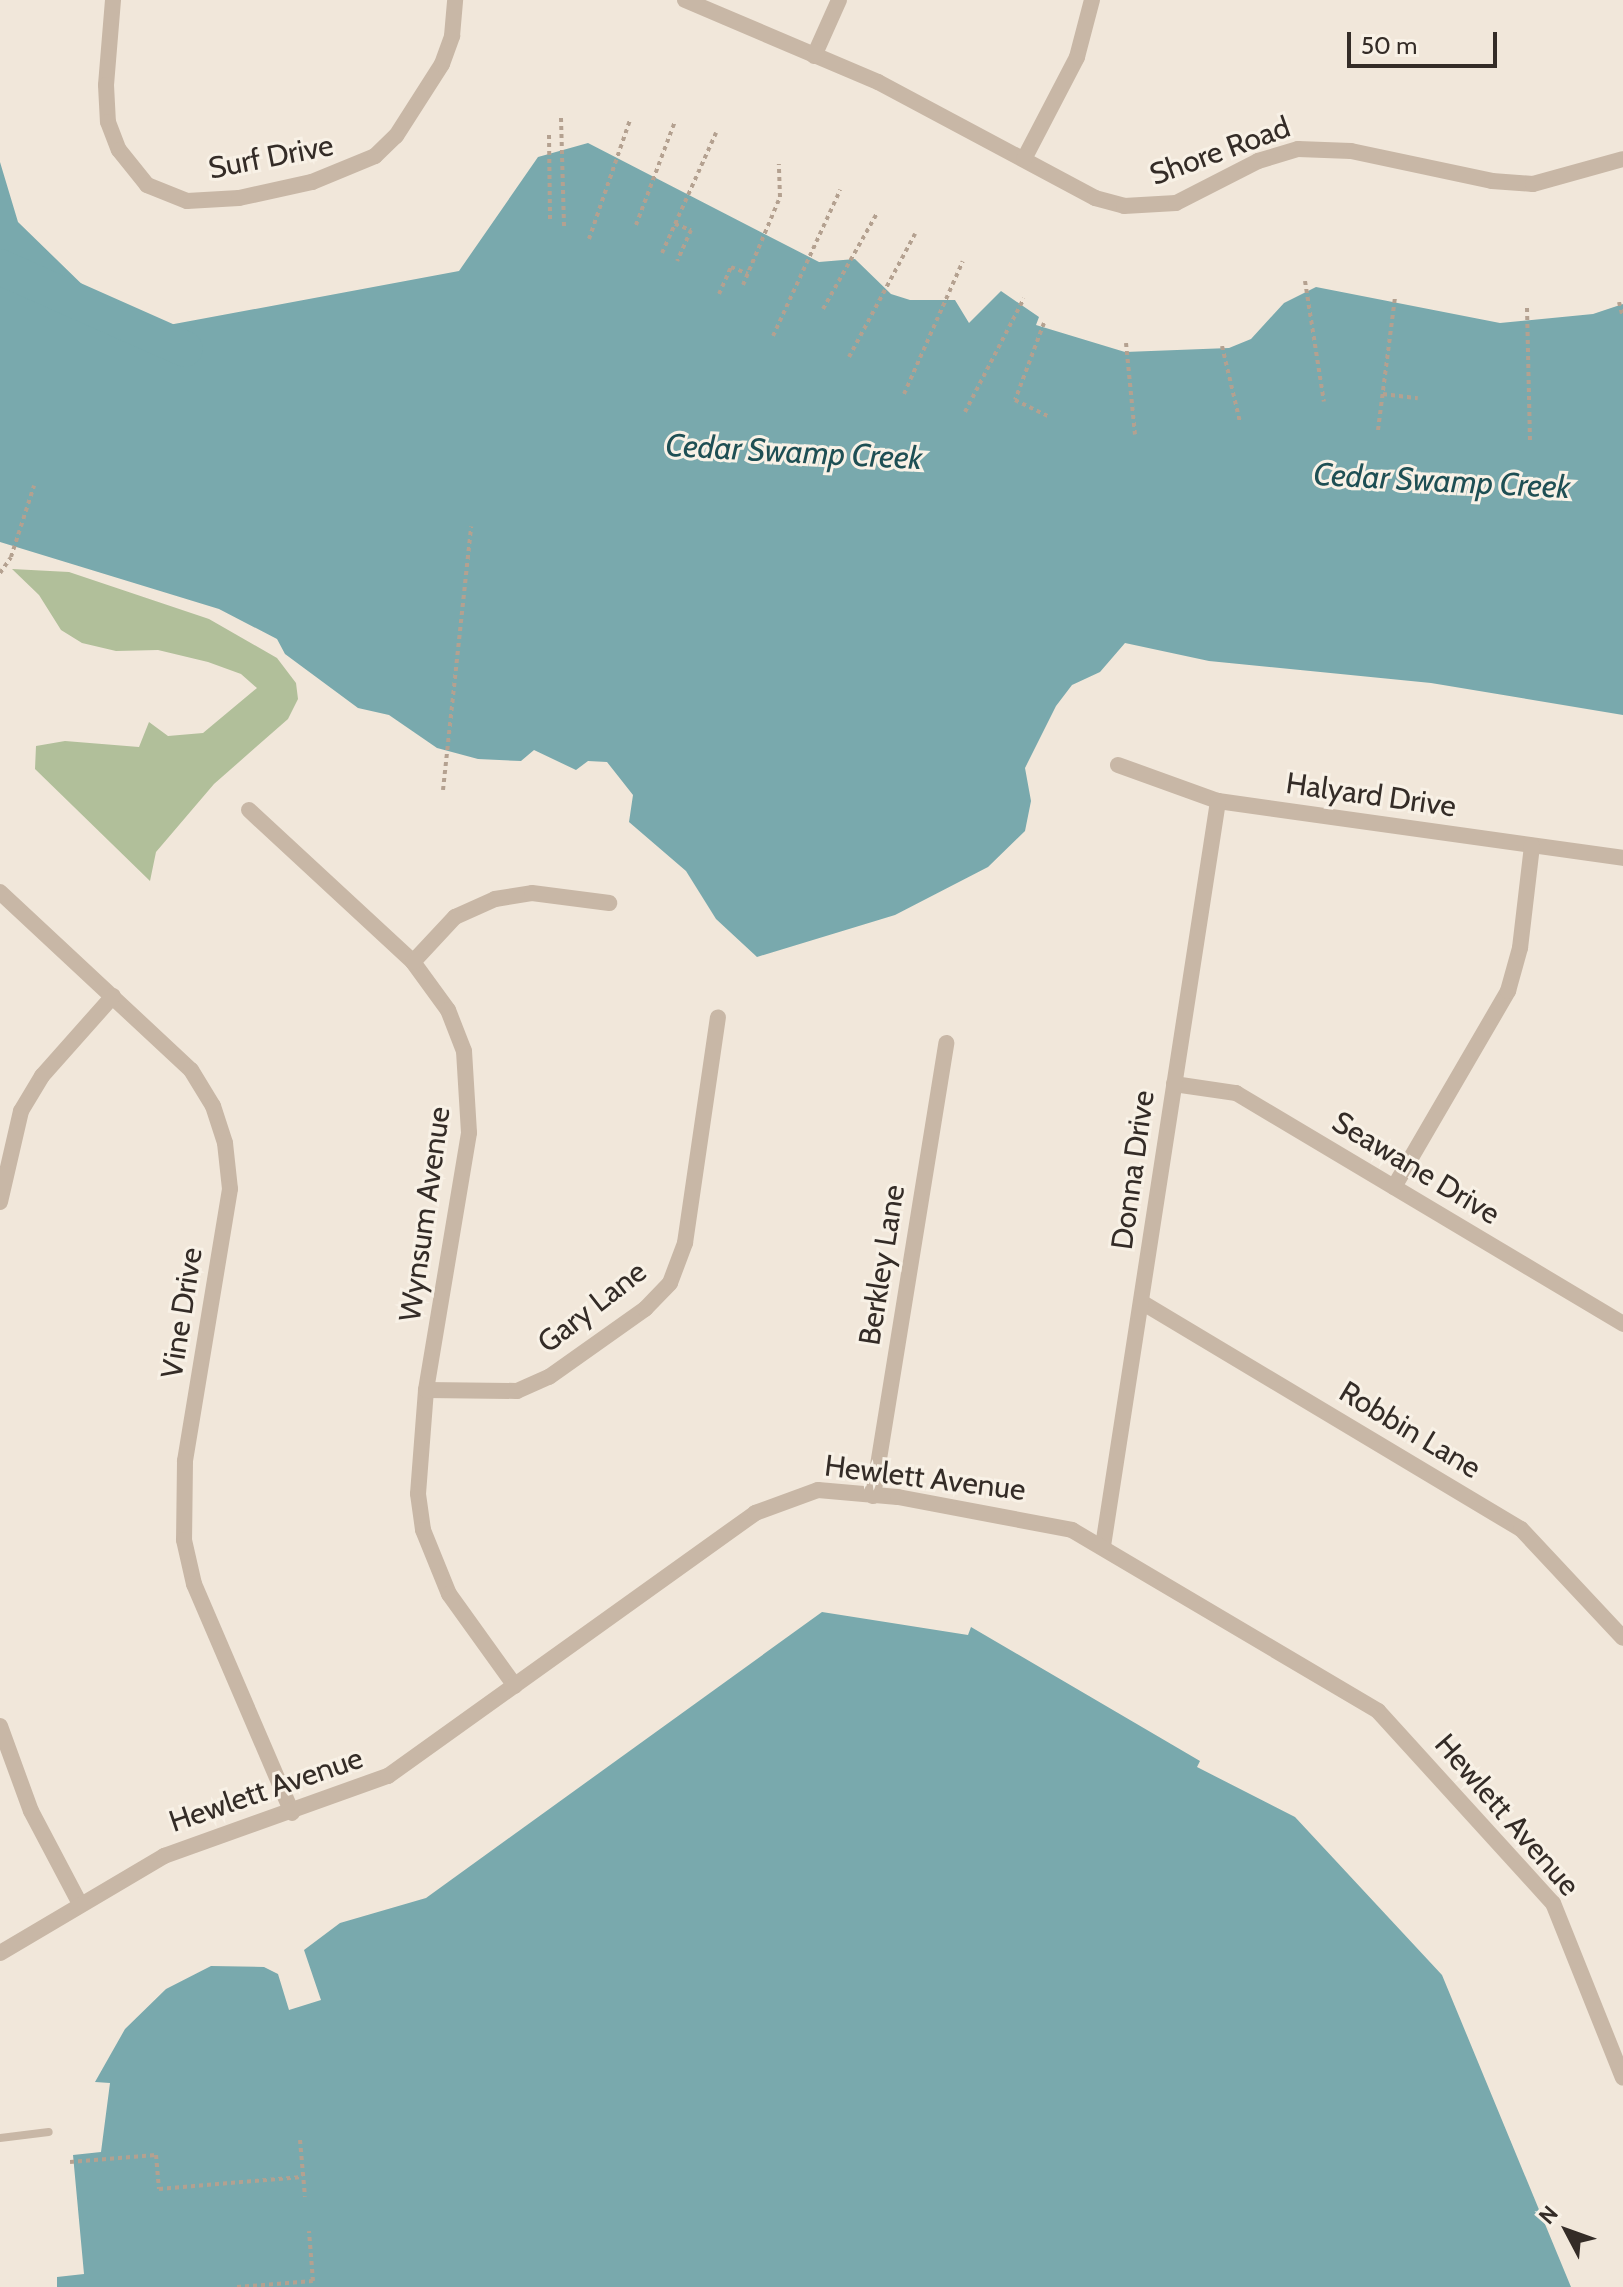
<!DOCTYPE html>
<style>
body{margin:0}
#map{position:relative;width:1623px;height:2287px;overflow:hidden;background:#f1e7da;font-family:Cabin,sans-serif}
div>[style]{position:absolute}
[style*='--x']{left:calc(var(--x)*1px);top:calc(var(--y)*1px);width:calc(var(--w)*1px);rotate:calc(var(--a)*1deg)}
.green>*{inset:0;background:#b1bf9a}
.water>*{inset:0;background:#79a9ad}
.river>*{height:36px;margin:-18px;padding:0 18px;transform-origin:18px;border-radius:18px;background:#79a9ad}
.path>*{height:4px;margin-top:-2px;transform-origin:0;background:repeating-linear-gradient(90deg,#b4a190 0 4px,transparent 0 8px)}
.service>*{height:8px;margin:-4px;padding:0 4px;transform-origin:4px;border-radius:4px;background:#c8b7a6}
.minor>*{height:16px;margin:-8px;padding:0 8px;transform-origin:8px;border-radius:8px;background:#c8b7a6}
span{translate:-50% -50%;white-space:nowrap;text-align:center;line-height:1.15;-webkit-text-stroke:6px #f8f1e6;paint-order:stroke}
.street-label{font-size:30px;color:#342c27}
.water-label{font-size:32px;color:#1e4f54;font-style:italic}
.north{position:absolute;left:1527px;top:2191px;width:80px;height:80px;-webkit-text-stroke:6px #f8f1e6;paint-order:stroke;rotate:311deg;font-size:22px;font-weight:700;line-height:32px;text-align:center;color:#342c27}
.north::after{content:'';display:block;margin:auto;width:28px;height:36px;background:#342c27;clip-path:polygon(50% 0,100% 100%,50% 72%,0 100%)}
.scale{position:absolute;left:1347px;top:32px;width:150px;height:36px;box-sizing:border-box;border:4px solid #342c27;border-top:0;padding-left:10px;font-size:24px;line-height:28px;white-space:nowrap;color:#342c27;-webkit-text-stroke:6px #f8f1e6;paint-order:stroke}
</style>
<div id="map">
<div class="green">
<div style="clip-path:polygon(12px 569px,69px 572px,209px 619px,277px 658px,296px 683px,298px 699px,288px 719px,214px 784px,156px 852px,150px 881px,35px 769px,36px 746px,65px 741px,139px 747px,149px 722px,168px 736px,203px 733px,257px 688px,241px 674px,208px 662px,158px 650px,116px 651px,82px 643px,61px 630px,39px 595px)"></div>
</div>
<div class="water">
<div style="clip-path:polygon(588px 143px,819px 262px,855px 259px,891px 294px,910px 300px,955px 300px,969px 323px,1001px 291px,1039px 317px,1036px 325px,1125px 352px,1229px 348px,1251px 339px,1284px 303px,1316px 287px,1500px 323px,1593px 314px,1623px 304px,1623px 715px,1431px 683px,1209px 661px,1125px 643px,1100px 672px,1072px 685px,1056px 706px,1025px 768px,1031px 801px,1025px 831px,988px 867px,895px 915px,757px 957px,716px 919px,686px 871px,629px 822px,633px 795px,607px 762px,588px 761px,576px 770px,534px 750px,521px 761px,478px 759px,437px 748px,389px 715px,358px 708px,285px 654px,277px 639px,219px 609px,0 542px,0 162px,18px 222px,131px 332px,459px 271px,538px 157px)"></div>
<div style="clip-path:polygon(822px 1612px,968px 1635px,971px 1627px,1200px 1761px,1197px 1767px,1295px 1817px,1442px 1975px,1571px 2287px,57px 2287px,57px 2277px,84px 2274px,73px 2155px,101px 2152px,110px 2083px,95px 2082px,125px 2029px,166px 1989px,211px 1966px,264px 1967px,278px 1974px,289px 2010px,321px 2000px,304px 1950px,340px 1923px,426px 1898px)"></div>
</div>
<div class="river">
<div style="--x:0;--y:267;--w:202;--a:23.9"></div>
</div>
<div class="path">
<div style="--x:561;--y:118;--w:110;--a:88.4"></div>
<div style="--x:549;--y:135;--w:86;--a:89.3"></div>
<div style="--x:675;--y:224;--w:17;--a:21"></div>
<div style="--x:691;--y:230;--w:34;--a:114"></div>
<div style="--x:636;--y:225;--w:111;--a:-69.4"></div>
<div style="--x:589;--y:239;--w:126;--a:-71"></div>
<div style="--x:662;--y:253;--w:132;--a:-65.8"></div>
<div style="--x:1305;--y:281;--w:122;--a:81.1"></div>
<div style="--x:743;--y:285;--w:95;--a:-67.2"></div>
<div style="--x:780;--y:197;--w:33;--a:-92"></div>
<div style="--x:719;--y:294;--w:30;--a:-66"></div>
<div style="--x:731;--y:267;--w:18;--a:22"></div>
<div style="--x:1619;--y:302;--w:16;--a:76"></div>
<div style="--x:1527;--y:308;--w:132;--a:88.7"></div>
<div style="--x:823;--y:309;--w:110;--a:-60.6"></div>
<div style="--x:1044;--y:323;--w:82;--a:110.6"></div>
<div style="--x:1015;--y:400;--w:37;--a:26"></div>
<div style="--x:773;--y:336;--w:161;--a:-65.3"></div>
<div style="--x:1126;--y:343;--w:92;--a:84.4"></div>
<div style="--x:1222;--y:346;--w:78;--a:76.7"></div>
<div style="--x:849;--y:357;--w:140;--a:-61.8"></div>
<div style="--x:904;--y:394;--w:145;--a:-66.1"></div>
<div style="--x:1383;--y:394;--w:35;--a:7"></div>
<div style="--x:965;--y:412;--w:128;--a:-62.6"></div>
<div style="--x:1378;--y:430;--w:133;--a:-82.7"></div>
<div style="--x:0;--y:573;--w:19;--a:-55"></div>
<div style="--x:11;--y:557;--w:75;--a:-72.1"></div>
<div style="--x:443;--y:790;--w:265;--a:-83.9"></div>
<div style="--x:300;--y:2140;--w:57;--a:85"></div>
<div style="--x:70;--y:2162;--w:86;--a:-4.7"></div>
<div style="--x:156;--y:2155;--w:34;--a:85"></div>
<div style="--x:159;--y:2189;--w:144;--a:-4.8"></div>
<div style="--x:237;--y:2287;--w:76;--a:-4.5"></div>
<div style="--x:313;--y:2281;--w:50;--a:-94.6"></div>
</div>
<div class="service">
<div style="--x:0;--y:2138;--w:49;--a:-7"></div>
</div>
<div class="minor">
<div style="--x:113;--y:0;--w:85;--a:94.7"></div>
<div style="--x:106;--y:85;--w:37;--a:87"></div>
<div style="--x:108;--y:122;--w:30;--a:69"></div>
<div style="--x:119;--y:150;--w:45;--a:51.3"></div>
<div style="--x:147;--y:185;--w:43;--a:21.8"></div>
<div style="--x:187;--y:201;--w:52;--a:-3.3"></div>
<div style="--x:239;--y:198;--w:75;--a:-12.4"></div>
<div style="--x:312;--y:182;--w:68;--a:-22.4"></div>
<div style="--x:375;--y:156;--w:29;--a:-44"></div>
<div style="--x:396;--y:136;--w:85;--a:-57.4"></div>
<div style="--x:442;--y:64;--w:30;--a:-70"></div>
<div style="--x:452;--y:36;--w:36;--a:-85"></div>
<div style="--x:685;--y:0;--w:210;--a:23"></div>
<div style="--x:878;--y:82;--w:246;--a:28.1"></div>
<div style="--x:1095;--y:198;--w:30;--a:15"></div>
<div style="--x:1124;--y:206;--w:52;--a:-3.3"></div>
<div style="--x:1176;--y:203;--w:92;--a:-27.1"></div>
<div style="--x:1258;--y:161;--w:42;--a:-16.7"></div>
<div style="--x:1298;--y:149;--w:53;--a:2.2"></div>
<div style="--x:1351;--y:151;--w:144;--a:12"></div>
<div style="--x:1492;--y:181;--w:41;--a:4.2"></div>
<div style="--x:1533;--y:184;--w:93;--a:-15.5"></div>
<div style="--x:814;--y:56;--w:61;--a:-65.9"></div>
<div style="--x:1024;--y:159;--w:115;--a:-62.5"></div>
<div style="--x:1077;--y:57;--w:59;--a:-75.3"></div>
<div style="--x:1118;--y:765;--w:106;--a:19.8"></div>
<div style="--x:1218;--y:801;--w:409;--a:8"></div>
<div style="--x:249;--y:810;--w:224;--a:42.8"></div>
<div style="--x:413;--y:962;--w:59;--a:53.9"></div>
<div style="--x:448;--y:1010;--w:44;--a:68.7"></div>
<div style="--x:464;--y:1051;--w:82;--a:86.5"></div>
<div style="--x:469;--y:1133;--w:261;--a:99.5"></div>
<div style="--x:426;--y:1390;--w:104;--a:94.4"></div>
<div style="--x:418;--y:1494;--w:36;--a:82"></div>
<div style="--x:423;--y:1530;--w:69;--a:67.9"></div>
<div style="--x:449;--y:1594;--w:113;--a:54.3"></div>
<div style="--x:0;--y:892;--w:261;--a:43"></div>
<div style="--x:191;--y:1070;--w:42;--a:58.6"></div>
<div style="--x:213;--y:1106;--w:39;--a:72"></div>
<div style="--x:225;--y:1143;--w:46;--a:83.8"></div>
<div style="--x:230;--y:1189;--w:276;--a:99.4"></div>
<div style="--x:185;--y:1461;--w:79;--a:90.7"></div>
<div style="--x:184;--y:1540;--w:45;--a:77.2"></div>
<div style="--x:194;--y:1584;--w:249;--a:66.8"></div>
<div style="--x:413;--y:962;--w:62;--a:-47"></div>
<div style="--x:455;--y:917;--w:44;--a:-24.2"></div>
<div style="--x:495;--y:899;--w:37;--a:-9"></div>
<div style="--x:532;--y:893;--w:78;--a:7.4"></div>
<div style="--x:1174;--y:1084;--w:63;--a:8.3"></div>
<div style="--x:1236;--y:1093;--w:451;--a:30.8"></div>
<div style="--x:1394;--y:1187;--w:227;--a:-59.8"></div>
<div style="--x:1508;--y:991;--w:45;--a:-74.4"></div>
<div style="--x:1520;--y:948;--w:103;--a:-83.3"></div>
<div style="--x:0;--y:1202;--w:93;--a:-77"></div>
<div style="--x:21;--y:1111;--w:41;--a:-59"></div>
<div style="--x:42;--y:1076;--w:107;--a:-48.4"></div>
<div style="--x:1143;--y:1303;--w:440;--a:30.9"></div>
<div style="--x:1521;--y:1529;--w:149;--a:46.9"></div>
<div style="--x:426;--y:1390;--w:91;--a:0.6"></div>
<div style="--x:517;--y:1391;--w:35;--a:-24"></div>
<div style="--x:549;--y:1377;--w:118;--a:-35.3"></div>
<div style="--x:645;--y:1309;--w:36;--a:-46"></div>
<div style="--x:670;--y:1283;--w:43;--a:-69.4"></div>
<div style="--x:685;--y:1243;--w:228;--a:-81.7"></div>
<div style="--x:873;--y:1496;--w:459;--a:-80.8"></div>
<div style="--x:1103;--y:1546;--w:754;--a:-81.22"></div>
<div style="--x:0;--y:1726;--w:90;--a:70"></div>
<div style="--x:31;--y:1811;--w:105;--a:62.2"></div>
<div style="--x:0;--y:1953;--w:191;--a:-30.6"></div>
<div style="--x:164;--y:1856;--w:238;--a:-19.7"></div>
<div style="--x:388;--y:1776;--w:452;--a:-35.6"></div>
<div style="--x:755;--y:1513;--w:67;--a:-20.1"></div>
<div style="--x:818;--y:1490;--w:80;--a:5"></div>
<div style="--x:898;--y:1497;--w:177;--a:10.7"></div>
<div style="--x:1072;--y:1530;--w:356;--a:30.6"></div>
<div style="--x:1378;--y:1711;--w:260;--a:47.7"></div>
<div style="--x:1553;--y:1903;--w:188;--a:68.2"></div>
</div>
<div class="street-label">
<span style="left:1220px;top:151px;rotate:-20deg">Shore Road</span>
<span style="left:271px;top:157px;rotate:-11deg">Surf Drive</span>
<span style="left:1371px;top:795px;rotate:8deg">Halyard Drive</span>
<span style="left:1416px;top:1168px;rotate:31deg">Seawane Drive</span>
<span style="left:1133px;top:1170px;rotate:-82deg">Donna Drive</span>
<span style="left:425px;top:1214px;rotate:-82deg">Wynsum Avenue</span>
<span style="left:882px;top:1265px;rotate:-81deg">Berkley Lane</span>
<span style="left:592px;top:1307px;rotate:-38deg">Gary Lane</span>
<span style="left:182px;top:1313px;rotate:-81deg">Vine Drive</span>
<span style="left:1410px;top:1430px;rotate:31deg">Robbin Lane</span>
<span style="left:925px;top:1478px;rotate:7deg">Hewlett Avenue</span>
<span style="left:266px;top:1790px;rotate:-19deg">Hewlett Avenue</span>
<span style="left:1507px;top:1815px;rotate:49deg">Hewlett Avenue</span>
</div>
<div class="water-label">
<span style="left:794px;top:452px;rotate:3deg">Cedar Swamp Creek</span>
<span style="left:1442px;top:481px;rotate:3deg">Cedar Swamp Creek</span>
</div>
<div class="north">N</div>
<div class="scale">50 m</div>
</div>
